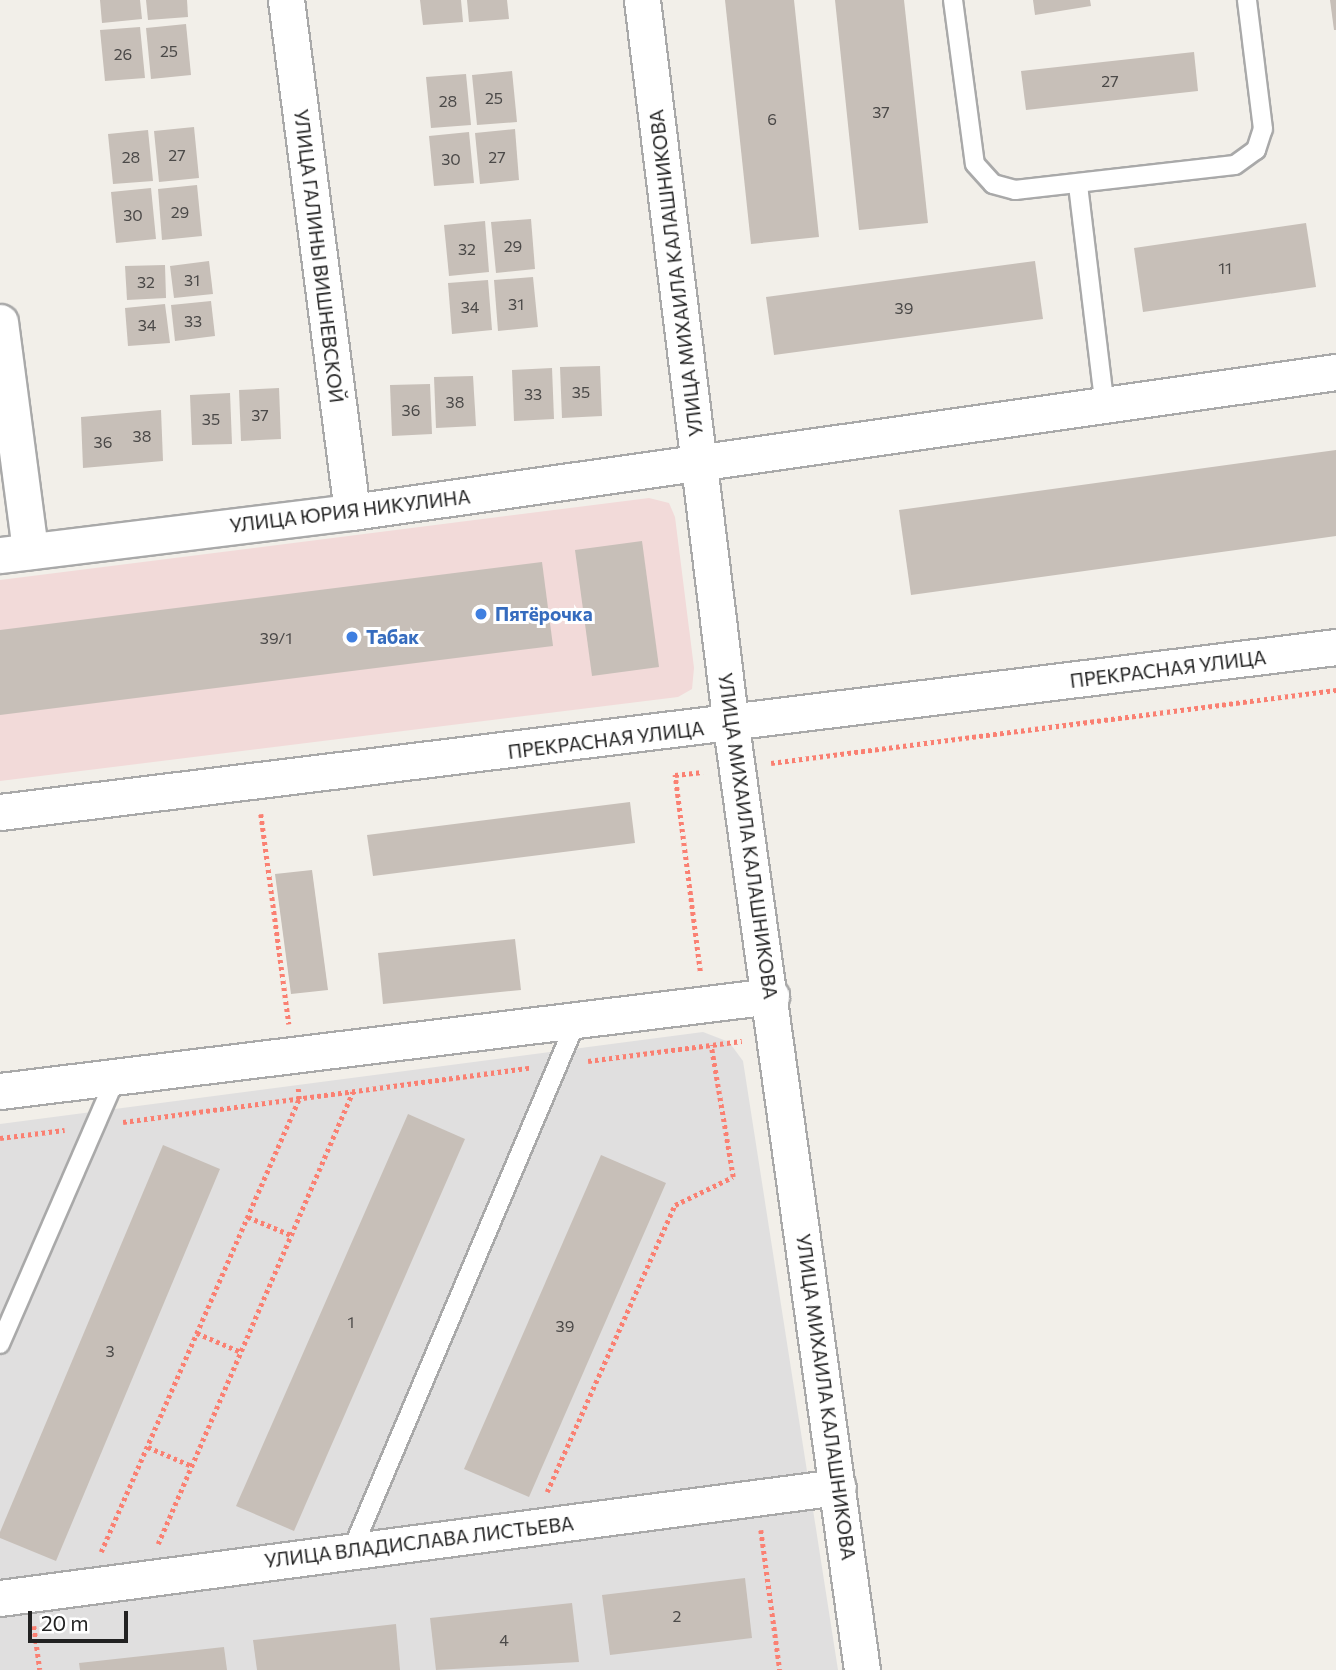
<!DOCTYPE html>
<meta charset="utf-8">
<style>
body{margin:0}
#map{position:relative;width:1336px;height:1670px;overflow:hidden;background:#f2efe9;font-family:Commissioner,sans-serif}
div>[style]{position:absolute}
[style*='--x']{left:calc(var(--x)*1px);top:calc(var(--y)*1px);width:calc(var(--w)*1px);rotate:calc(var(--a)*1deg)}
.residential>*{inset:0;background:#e0dfdf}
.commercial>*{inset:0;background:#f2dad9}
.building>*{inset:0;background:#c7bfb8}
.path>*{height:4.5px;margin-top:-2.25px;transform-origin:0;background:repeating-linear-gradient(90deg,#fa8072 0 3.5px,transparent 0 7px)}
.roads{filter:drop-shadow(2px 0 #a9a9a9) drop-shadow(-2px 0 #a9a9a9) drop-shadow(0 2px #a9a9a9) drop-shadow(0 -2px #a9a9a9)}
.lane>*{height:18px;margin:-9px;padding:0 9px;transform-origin:9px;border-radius:9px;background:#fff}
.street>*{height:35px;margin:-17.5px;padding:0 17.5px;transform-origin:17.5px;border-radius:17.5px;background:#fff}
.dots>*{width:19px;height:19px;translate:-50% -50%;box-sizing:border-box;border:4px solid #fff;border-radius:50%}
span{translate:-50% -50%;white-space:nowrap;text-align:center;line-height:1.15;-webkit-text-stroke:6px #fff;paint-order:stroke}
.number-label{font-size:16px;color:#4b4948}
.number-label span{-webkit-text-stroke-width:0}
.street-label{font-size:19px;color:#222}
.shop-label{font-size:19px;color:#366cbe;font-weight:700}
.left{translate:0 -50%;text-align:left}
.scale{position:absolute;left:28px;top:1611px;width:100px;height:32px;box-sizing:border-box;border:4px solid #222;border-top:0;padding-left:9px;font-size:21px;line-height:24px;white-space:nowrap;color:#222;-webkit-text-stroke:5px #fff;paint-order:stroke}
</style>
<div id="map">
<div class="residential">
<div style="clip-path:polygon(703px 1032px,729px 1042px,743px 1061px,838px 1670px,0 1670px,0 1124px)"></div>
</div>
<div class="commercial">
<div style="clip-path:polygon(649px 498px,669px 503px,675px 517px,694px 668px,692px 689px,678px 697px,0 781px,0 580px)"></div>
</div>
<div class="building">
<div style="clip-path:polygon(100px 0,140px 0,142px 19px,102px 23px)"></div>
<div style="clip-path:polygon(146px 0,187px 0,188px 17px,148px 20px)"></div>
<div style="clip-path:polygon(420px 0,461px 0,463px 22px,423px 25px)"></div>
<div style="clip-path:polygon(467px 0,507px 0,509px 19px,469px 22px)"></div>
<div style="clip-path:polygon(725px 0,794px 0,819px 237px,751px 244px)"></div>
<div style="clip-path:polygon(835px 0,904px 0,928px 223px,859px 230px)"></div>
<div style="clip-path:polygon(1033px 0,1090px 0,1091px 6px,1035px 15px)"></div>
<div style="clip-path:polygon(1330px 0,1336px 0,1336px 30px,1334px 30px)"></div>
<div style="clip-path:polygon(186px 24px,191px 75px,151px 79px,146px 28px)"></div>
<div style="clip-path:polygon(140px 27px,145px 78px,105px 81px,100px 30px)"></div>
<div style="clip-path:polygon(1194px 52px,1198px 91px,1026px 110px,1021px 71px)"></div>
<div style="clip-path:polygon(512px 71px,517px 122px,477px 125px,472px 75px)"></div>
<div style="clip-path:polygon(466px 74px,471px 125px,431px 128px,426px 77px)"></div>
<div style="clip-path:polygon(194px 127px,199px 178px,159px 182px,154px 131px)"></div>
<div style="clip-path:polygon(515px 129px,519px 180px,480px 184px,475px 133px)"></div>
<div style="clip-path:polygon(148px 130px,153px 181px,113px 184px,108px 134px)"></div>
<div style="clip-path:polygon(469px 132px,474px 183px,434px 186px,429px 136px)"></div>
<div style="clip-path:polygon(197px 185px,202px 236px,162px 240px,158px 189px)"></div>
<div style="clip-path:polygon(151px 188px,156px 239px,116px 243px,111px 192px)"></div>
<div style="clip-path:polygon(531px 219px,535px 269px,496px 273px,491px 222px)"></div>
<div style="clip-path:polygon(485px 221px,489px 272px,449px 276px,444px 225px)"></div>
<div style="clip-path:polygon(1306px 223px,1316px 287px,1143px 312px,1134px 248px)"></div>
<div style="clip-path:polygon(209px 261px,213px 294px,174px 298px,170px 266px)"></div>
<div style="clip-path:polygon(1035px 261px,1043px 319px,774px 355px,766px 297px)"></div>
<div style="clip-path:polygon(165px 265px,166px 298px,127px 300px,125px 266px)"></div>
<div style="clip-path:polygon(533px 277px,538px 327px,498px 331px,494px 280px)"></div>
<div style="clip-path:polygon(488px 280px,492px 330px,452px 334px,448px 283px)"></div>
<div style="clip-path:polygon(211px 301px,215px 336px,175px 341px,171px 305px)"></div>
<div style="clip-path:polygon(165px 304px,170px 343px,128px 346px,125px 308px)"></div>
<div style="clip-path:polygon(600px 366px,602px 416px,562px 418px,560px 367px)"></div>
<div style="clip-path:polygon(552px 368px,554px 419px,514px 421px,512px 370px)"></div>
<div style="clip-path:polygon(473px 376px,476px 426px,436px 428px,434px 377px)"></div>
<div style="clip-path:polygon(430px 384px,432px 434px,392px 436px,390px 385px)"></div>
<div style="clip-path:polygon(279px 388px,281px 439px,241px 441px,239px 390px)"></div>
<div style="clip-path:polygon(230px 393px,232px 444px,192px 445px,190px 395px)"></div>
<div style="clip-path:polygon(161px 410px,163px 461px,83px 468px,81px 417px)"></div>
<div style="clip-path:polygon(1336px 450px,1336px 536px,911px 595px,899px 510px)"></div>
<div style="clip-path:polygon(642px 541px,659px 667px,592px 676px,575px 550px)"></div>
<div style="clip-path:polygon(542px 562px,553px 646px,0 715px,0 630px)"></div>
<div style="clip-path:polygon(630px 802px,635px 843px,373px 876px,367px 835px)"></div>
<div style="clip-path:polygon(312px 870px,328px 990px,291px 994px,275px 874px)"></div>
<div style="clip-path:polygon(515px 939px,521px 990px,383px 1004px,378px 953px)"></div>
<div style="clip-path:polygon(408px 1114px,465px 1139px,294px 1531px,236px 1506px)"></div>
<div style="clip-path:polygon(163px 1145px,220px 1169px,56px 1561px,0 1538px,0 1532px)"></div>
<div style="clip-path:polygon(601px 1155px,666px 1183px,529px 1497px,464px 1469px)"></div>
<div style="clip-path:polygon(745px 1578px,752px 1638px,610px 1655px,602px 1595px)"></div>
<div style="clip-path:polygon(572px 1603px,579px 1662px,436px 1670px,430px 1618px)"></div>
<div style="clip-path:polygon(396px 1624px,400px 1670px,257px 1670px,253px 1640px)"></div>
<div style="clip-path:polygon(224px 1647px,227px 1670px,80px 1670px,79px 1663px)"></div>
</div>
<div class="path">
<div style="--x:771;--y:763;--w:570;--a:-7.36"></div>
<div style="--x:261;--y:814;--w:212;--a:82.4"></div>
<div style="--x:700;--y:971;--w:198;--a:-97.3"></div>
<div style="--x:675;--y:775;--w:28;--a:-6"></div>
<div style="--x:588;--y:1061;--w:155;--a:-7.4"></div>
<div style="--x:123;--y:1122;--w:411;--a:-7.6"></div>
<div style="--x:0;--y:1138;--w:65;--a:-7"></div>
<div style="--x:248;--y:1217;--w:47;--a:22.7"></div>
<div style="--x:197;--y:1333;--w:48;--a:23.4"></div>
<div style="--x:148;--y:1447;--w:48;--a:23.4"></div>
<div style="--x:547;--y:1492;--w:314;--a:-66"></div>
<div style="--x:675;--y:1205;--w:64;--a:-25.8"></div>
<div style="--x:733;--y:1177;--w:134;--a:-99.5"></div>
<div style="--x:761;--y:1530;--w:141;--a:82.3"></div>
<div style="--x:158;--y:1544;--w:492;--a:-66.7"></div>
<div style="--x:101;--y:1552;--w:494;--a:-66.4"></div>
<div style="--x:299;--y:1099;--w:11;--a:-95"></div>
<div style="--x:34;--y:1626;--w:44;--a:82.2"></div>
</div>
<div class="roads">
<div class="lane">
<div style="--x:953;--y:0;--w:165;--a:82.4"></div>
<div style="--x:975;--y:164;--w:27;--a:48"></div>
<div style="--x:993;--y:184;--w:23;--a:15"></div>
<div style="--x:1015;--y:190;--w:221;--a:-6.5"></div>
<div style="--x:1235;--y:165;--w:26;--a:-36"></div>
<div style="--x:1256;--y:150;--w:22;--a:-72"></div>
<div style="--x:1263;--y:129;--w:130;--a:-97.1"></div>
<div style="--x:1078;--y:185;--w:218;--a:83.1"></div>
<div style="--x:0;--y:1344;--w:291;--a:-66.5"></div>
<div style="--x:352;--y:1550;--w:579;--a:-67.02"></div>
</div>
<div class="street">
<div style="--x:286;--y:0;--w:516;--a:82.65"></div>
<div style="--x:642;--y:0;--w:731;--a:83.01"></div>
<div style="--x:731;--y:726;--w:953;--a:82.1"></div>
<div style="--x:0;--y:322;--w:231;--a:82.5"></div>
<div style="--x:0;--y:555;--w:355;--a:-7"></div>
<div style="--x:352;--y:512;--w:994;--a:-8.1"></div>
<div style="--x:0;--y:812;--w:1346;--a:-7.04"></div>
<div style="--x:0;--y:1091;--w:777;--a:-7.02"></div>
<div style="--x:0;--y:1598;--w:845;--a:-7.55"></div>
</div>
</div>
<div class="dots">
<div style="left:481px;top:614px;background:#3f7fe0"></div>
<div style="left:352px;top:637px;background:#3f7fe0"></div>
</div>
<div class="number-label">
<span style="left:169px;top:51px">25</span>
<span style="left:123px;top:54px">26</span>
<span style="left:1110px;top:81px">27</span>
<span style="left:494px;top:98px">25</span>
<span style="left:448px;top:101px">28</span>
<span style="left:881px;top:112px">37</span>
<span style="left:772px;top:119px">6</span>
<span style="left:177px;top:155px">27</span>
<span style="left:131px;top:157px">28</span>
<span style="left:497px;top:157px">27</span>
<span style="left:451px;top:159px">30</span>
<span style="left:180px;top:212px">29</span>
<span style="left:133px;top:215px">30</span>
<span style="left:513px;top:246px">29</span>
<span style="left:467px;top:249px">32</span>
<span style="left:1225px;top:268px">11</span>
<span style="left:192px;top:280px">31</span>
<span style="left:146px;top:282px">32</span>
<span style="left:516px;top:304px">31</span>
<span style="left:470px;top:307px">34</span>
<span style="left:904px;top:308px">39</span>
<span style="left:193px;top:321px">33</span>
<span style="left:147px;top:325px">34</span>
<span style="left:581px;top:392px">35</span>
<span style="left:533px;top:394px">33</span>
<span style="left:455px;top:402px">38</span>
<span style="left:411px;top:410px">36</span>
<span style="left:260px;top:415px">37</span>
<span style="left:211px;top:419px">35</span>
<span style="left:142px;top:436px">38</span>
<span style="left:103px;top:442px">36</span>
<span style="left:276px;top:638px">39/1</span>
<span style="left:351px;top:1322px">1</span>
<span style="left:565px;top:1326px">39</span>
<span style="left:110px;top:1351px">3</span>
<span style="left:677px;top:1616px">2</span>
<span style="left:504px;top:1640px">4</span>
</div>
<div class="street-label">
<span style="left:319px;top:256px;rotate:83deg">УЛИЦА ГАЛИНЫ ВИШНЕВСКОЙ</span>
<span style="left:676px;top:273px;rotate:-97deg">УЛИЦА МИХАИЛА КАЛАШНИКОВА</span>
<span style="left:350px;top:511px;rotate:-7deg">УЛИЦА ЮРИЯ НИКУЛИНА</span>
<span style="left:1168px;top:669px;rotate:-7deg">ПРЕКРАСНАЯ УЛИЦА</span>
<span style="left:606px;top:740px;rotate:-7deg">ПРЕКРАСНАЯ УЛИЦА</span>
<span style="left:748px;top:836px;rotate:82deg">УЛИЦА МИХАИЛА КАЛАШНИКОВА</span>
<span style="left:826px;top:1397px;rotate:82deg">УЛИЦА МИХАИЛА КАЛАШНИКОВА</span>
<span style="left:419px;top:1542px;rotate:-7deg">УЛИЦА ВЛАДИСЛАВА ЛИСТЬЕВА</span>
</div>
<div class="shop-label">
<span class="left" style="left:495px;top:614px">Пятёрочка</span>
<span class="left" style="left:366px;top:637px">Табак</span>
</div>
<div class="scale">20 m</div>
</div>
